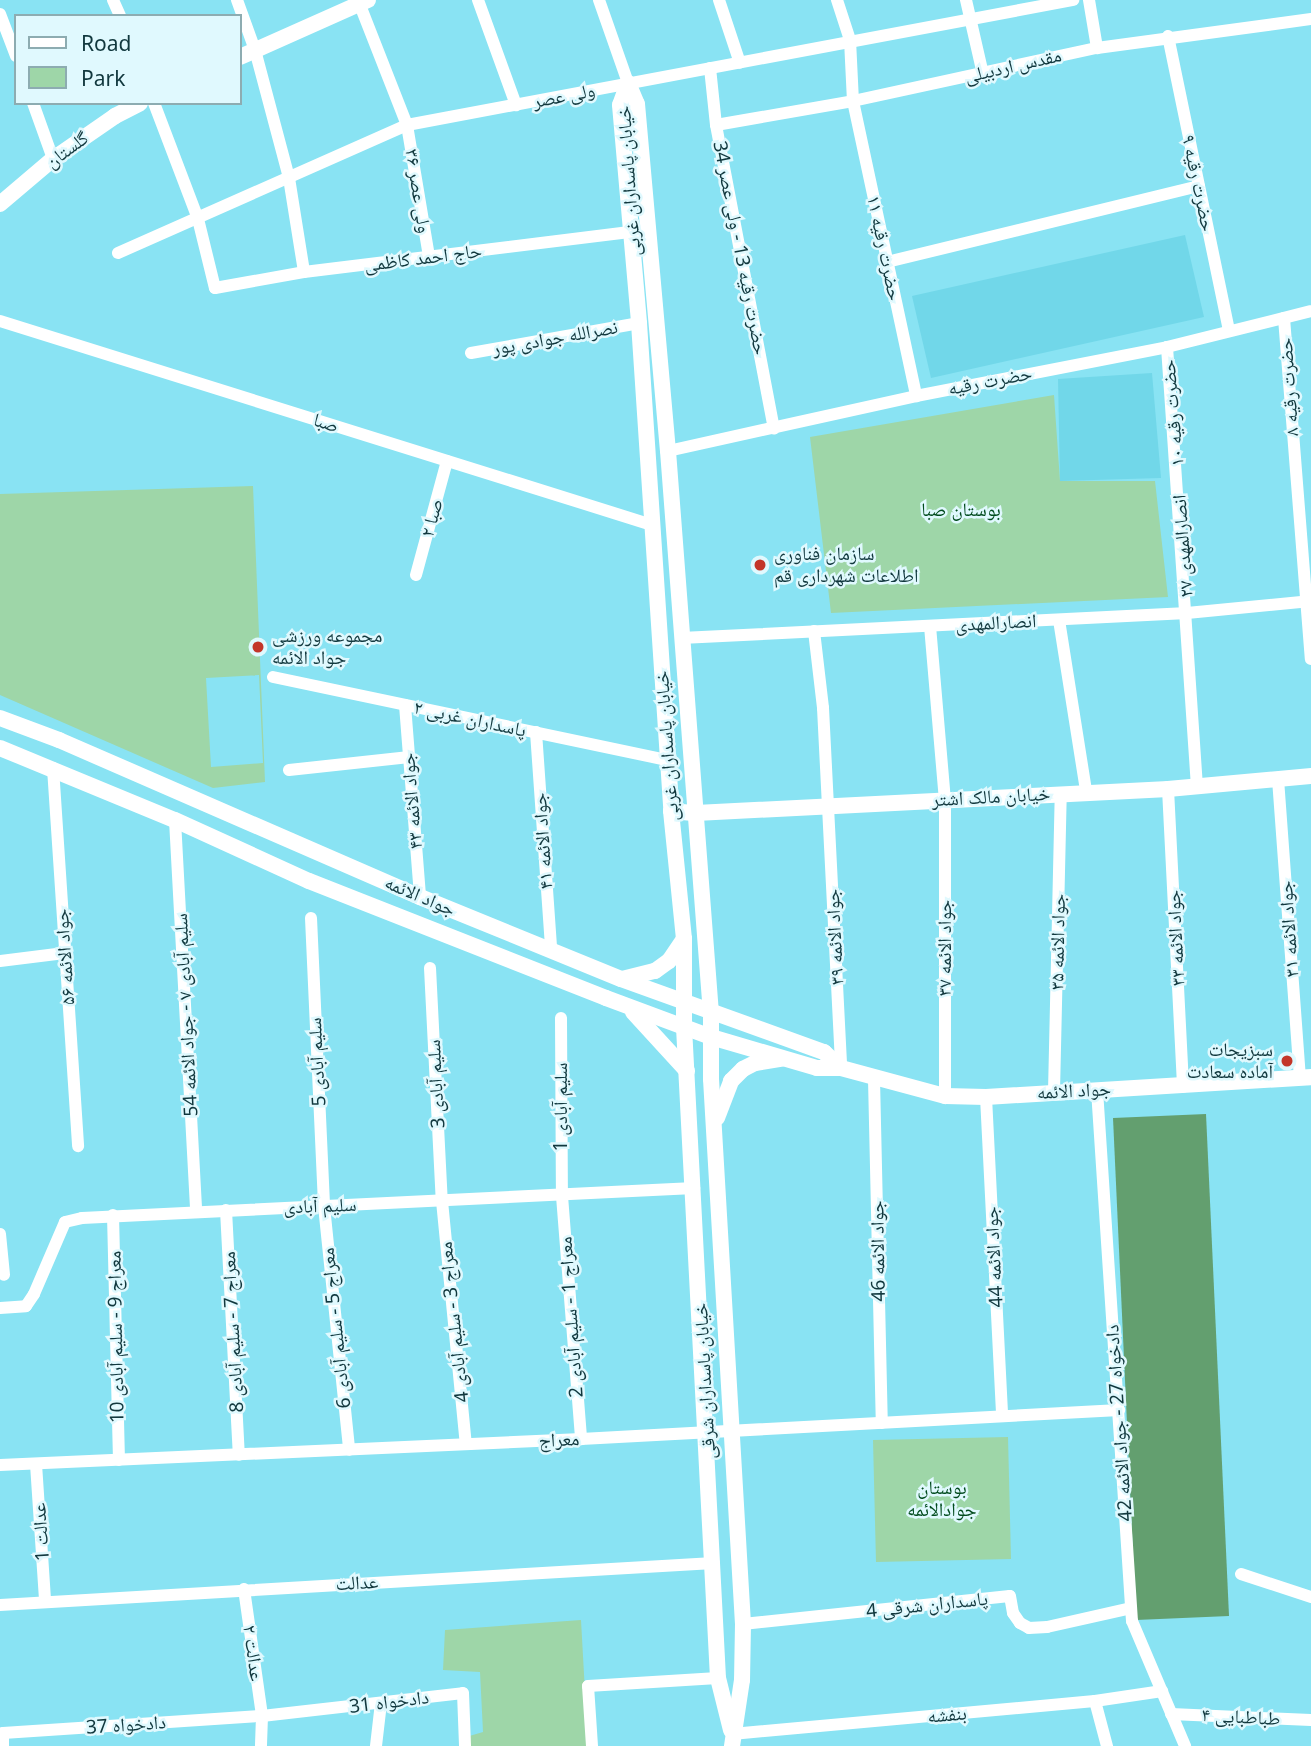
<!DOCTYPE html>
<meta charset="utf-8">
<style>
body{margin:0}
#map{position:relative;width:1311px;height:1746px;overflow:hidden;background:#89e3f3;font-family:"Noto Sans","Noto Naskh Arabic",sans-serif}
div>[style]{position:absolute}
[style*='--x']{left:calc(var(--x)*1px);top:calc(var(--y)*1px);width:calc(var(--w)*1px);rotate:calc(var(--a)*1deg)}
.built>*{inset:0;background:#71d7e9}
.green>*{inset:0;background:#9ed6a8}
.forest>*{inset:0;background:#639f6f}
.minor>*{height:12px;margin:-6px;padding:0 6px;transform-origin:6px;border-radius:6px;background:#fff}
.tertiary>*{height:16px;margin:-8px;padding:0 8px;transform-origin:8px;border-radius:8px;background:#fff}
.dots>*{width:19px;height:19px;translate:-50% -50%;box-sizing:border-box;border:4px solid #e0f9fe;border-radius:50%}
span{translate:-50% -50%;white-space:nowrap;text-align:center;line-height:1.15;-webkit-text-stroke:5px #e0f9fe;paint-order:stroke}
.street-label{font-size:19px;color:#11383e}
.park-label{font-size:19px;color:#024c1e}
.poi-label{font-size:19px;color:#11383e}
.left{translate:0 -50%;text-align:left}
.right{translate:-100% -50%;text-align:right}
.legend{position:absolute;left:14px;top:14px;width:228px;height:91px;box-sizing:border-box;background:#e0f9fe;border:2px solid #8dacb1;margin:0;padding:9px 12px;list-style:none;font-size:21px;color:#11383e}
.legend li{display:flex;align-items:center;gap:14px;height:35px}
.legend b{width:35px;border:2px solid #8dacb1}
</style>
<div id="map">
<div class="built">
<div style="clip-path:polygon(1185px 235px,1204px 317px,931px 378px,912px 296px)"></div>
<div style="clip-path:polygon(1152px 373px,1161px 478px,1060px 481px,1058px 379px)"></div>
</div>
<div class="green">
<div style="clip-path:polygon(1054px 395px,1060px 481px,1155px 481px,1168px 597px,831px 613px,810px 437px)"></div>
<div style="clip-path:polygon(evenodd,253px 486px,265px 782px,213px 788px,0 695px,0 494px,253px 486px,259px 675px,263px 763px,211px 767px,206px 678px,259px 675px)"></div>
<div style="clip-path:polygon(1008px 1437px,1011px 1559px,876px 1562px,873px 1440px)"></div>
<div style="clip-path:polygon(581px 1620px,588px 1746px,467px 1746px,466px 1737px,483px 1732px,480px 1672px,443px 1670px,445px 1630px)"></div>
</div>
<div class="forest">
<div style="clip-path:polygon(1206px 1114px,1229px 1616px,1136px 1620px,1113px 1118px)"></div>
</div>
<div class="minor">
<div style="--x:113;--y:0;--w:17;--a:66"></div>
<div style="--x:237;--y:0;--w:53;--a:70.2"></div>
<div style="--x:255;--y:50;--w:132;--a:75.1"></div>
<div style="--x:289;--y:178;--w:95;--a:80.9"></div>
<div style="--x:358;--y:0;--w:134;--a:68.6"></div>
<div style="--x:407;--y:125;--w:134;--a:80.5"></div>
<div style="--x:478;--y:0;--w:112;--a:70.1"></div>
<div style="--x:599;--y:0;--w:88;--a:70.7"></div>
<div style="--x:719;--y:0;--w:66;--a:71.6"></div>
<div style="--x:837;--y:0;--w:42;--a:72"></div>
<div style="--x:850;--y:40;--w:61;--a:87.2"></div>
<div style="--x:853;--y:101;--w:302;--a:77.9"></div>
<div style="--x:966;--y:0;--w:76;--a:77.1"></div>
<div style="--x:1089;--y:0;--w:49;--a:80.5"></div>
<div style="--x:0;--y:14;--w:45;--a:69.1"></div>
<div style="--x:1168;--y:36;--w:301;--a:78.3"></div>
<div style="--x:710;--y:68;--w:57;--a:84"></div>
<div style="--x:716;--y:125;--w:309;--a:79.2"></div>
<div style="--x:33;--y:103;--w:59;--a:70.3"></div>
<div style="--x:154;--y:103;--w:124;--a:69.2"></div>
<div style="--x:198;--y:219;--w:71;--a:76.2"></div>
<div style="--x:215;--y:288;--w:90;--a:-10.2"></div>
<div style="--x:304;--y:272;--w:330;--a:-7"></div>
<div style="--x:716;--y:125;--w:139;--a:-9.9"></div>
<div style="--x:853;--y:101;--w:250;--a:-12.3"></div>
<div style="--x:1097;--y:48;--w:216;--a:-7.7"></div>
<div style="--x:118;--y:253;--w:316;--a:-23.9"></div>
<div style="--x:407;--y:125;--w:678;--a:-10.63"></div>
<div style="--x:887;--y:262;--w:321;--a:-13.7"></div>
<div style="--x:1284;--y:318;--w:342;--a:85.5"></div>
<div style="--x:0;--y:321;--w:683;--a:17.37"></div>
<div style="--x:1167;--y:347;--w:440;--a:86.1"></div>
<div style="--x:471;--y:353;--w:171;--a:-10.1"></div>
<div style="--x:668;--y:451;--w:254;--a:-12.5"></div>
<div style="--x:916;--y:396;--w:256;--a:-11"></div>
<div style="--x:1167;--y:347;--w:148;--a:-14"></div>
<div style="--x:416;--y:575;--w:118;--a:-74.8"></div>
<div style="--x:1059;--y:620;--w:173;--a:81"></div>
<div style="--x:930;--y:626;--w:175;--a:85.1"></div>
<div style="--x:945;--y:800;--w:296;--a:90"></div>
<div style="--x:814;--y:631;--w:78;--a:83.3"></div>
<div style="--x:823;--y:708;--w:360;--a:87.1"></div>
<div style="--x:681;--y:638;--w:507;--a:-2.83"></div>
<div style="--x:1187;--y:613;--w:125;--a:-5.5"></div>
<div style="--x:273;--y:677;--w:404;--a:11.9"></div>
<div style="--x:405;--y:705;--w:193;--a:85.5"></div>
<div style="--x:536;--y:732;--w:218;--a:86"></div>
<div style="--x:53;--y:768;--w:379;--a:86.2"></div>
<div style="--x:289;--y:770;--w:121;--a:-6.2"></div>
<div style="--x:1278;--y:779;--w:300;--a:85.8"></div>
<div style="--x:1168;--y:789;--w:298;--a:87.1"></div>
<div style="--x:175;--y:820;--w:392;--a:86.9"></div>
<div style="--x:311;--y:918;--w:288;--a:87.4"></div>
<div style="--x:324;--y:1206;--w:245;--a:84.1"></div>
<div style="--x:0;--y:961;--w:65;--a:-7"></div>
<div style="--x:430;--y:968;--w:233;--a:87.1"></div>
<div style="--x:442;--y:1201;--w:244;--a:84.4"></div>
<div style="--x:561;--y:1018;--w:178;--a:89.7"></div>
<div style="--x:562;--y:1196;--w:244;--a:85.5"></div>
<div style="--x:874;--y:1079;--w:344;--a:88.7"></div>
<div style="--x:1097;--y:1090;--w:532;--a:86.23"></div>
<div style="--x:1132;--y:1621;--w:136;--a:67"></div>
<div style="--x:1054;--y:1092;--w:299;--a:-88.7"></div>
<div style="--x:986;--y:1097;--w:319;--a:87.1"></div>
<div style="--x:226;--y:1210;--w:245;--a:87"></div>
<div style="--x:113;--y:1215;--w:245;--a:88.6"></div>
<div style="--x:0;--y:1234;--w:41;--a:84.4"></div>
<div style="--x:0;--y:1308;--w:26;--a:-4"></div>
<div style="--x:26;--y:1306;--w:14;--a:-56"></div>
<div style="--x:34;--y:1294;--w:78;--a:-66.7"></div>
<div style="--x:65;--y:1222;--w:17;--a:-13"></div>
<div style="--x:82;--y:1218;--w:613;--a:-2.81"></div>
<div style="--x:36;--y:1464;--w:137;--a:86.2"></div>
<div style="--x:0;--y:1465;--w:582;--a:-2.56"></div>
<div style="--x:581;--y:1439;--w:539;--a:-3.09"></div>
<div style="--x:1241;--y:1574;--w:74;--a:18.2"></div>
<div style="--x:244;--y:1589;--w:128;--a:81.9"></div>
<div style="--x:262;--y:1716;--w:30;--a:92"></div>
<div style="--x:0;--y:1605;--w:715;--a:-3.37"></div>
<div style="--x:743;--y:1624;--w:268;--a:-6"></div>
<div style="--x:1010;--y:1596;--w:17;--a:80"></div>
<div style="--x:1013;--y:1613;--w:12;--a:55"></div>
<div style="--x:1020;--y:1623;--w:10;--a:29"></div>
<div style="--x:1029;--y:1628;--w:18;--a:-3"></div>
<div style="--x:1047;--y:1627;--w:86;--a:-12.7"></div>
<div style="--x:1095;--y:1701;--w:47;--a:75.1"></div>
<div style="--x:1171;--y:1714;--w:140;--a:2.5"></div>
<div style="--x:732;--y:1734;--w:364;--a:-5.2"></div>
<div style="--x:1095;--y:1701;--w:68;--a:-8.5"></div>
<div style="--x:3;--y:1746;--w:13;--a:-90"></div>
<div style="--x:3;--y:1733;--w:260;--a:-3.8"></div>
<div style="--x:262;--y:1716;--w:202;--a:-6.5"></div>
<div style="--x:463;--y:1693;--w:53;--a:87.8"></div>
<div style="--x:376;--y:1746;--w:43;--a:-83.4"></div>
<div style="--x:592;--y:1746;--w:60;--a:-93.8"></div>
<div style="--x:588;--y:1686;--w:130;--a:-3.5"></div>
</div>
<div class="tertiary">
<div style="--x:240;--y:57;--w:140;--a:-24"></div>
<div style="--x:628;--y:83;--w:23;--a:67"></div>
<div style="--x:637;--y:104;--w:348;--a:84.9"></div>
<div style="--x:668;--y:451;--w:565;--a:85.63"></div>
<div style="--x:711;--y:1014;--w:65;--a:90"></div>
<div style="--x:711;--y:1079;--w:546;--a:86.64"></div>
<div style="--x:743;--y:1624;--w:56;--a:91"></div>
<div style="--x:742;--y:1680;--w:67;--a:98.6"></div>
<div style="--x:628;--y:83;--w:23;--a:110"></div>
<div style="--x:620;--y:105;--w:219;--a:85"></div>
<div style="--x:639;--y:323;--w:489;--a:86.2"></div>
<div style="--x:671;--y:811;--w:129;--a:84.2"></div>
<div style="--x:684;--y:939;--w:88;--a:90"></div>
<div style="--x:684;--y:1027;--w:652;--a:87.01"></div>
<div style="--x:718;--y:1678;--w:54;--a:76"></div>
<div style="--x:0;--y:204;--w:70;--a:-40.3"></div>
<div style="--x:53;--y:159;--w:75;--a:-34.7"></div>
<div style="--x:115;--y:116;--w:28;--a:-27"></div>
<div style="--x:0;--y:718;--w:63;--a:20.4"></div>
<div style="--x:59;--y:740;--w:394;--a:23.5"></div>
<div style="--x:420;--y:897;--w:217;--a:22.2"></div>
<div style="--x:621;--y:979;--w:216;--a:19.8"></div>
<div style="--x:824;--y:1052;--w:23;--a:43"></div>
<div style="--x:0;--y:748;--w:189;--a:22.4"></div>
<div style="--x:175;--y:820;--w:147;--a:24.5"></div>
<div style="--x:309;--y:881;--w:319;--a:21.5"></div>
<div style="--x:606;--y:998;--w:112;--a:20.4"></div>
<div style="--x:711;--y:1037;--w:110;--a:16.3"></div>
<div style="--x:817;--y:1068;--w:24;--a:0"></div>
<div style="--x:841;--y:1068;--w:108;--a:15.1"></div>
<div style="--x:945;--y:1096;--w:41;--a:1.4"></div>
<div style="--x:986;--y:1097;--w:326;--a:-3.5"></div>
<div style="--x:671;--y:811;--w:25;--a:5"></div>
<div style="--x:696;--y:813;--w:473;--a:-2.9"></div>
<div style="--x:1168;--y:789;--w:144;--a:-5.2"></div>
<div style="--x:622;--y:979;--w:34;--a:-14"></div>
<div style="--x:655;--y:971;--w:17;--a:-36"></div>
<div style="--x:669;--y:961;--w:27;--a:-56"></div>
<div style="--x:633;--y:1012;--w:80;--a:47.5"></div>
<div style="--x:717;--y:1118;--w:40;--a:-69"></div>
<div style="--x:731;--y:1081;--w:17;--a:-45"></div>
<div style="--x:743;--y:1069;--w:13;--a:-27"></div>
<div style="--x:755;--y:1063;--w:26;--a:-9"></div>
</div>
<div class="dots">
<div style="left:760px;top:565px;background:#c33629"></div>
<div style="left:258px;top:647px;background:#c33629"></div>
<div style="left:1287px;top:1061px;background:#c33629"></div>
</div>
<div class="street-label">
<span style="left:1013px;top:66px;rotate:-13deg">مقدس اردبیلی</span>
<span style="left:564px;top:96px;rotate:-11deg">ولی عصر</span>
<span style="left:67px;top:150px;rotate:-36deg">گلستان</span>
<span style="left:629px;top:181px;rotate:-94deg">خیابان پاسداران غربی</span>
<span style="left:1198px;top:183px;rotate:78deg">حضرت رقیه ۹</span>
<span style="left:418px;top:191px;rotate:81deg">ولی عصر ۳۶</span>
<span style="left:740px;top:248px;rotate:79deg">حضرت رقیه 13 - ولی عصر 34</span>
<span style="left:884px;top:248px;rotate:78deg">حضرت رقیه ۱۱</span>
<span style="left:423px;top:258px;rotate:-7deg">حاج احمد کاظمی</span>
<span style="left:555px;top:338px;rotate:-10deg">نصرالله جوادی پور</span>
<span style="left:990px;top:381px;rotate:-11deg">حضرت رقیه</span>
<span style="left:1289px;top:387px;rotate:-94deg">حضرت رقیه ۸</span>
<span style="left:1173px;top:413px;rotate:-95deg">حضرت رقیه ۱۰</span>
<span style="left:326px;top:423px;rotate:17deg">صبا</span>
<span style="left:432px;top:518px;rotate:-75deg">صبا ۲</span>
<span style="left:1183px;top:546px;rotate:-94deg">انصارالمهدی ۲۷</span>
<span style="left:996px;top:623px;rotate:-3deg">انصارالمهدی</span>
<span style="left:470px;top:719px;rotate:12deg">پاسداران غربی ۲</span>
<span style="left:667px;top:746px;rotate:-94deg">خیابان پاسداران غربی</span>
<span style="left:991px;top:797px;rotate:-3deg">خیابان مالک اشتر</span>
<span style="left:412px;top:801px;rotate:-95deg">جواد الائمه ۴۳</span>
<span style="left:543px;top:841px;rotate:-94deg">جواد الائمه ۴۱</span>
<span style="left:420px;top:896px;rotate:23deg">جواد الائمه</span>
<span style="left:1289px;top:929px;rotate:-94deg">جواد الائمه ۳۱</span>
<span style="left:835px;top:937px;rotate:-93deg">جواد الائمه ۳۹</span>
<span style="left:1176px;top:938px;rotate:-93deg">جواد الائمه ۳۳</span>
<span style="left:1058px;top:942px;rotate:-89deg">جواد الائمه ۳۵</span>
<span style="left:945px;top:948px;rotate:-90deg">جواد الائمه ۳۷</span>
<span style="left:65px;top:957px;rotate:-94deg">جواد الائمه ۵۶</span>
<span style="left:186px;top:1015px;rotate:-93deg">سلیم آبادی ۷ - جواد الائمه 54</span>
<span style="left:317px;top:1062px;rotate:-93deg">سلیم آبادی 5</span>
<span style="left:436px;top:1084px;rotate:-93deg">سلیم آبادی 3</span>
<span style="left:1074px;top:1091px;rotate:-3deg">جواد الائمه</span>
<span style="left:561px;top:1107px;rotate:-90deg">سلیم آبادی 1</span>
<span style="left:320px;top:1206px;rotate:-2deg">سلیم آبادی</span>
<span style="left:878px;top:1251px;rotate:-91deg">جواد الائمه 46</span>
<span style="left:994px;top:1257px;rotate:-93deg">جواد الائمه 44</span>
<span style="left:571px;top:1317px;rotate:-94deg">معراج 1 - سلیم آبادی 2</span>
<span style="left:454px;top:1322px;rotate:-96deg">معراج 3 - سلیم آبادی 4</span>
<span style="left:336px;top:1328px;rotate:-96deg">معراج 5 - سلیم آبادی 6</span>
<span style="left:233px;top:1332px;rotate:-93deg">معراج 7 - سلیم آبادی 8</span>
<span style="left:116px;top:1337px;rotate:-91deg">معراج 9 - سلیم آبادی 10</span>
<span style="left:705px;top:1381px;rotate:-93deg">خیابان پاسداران شرقی</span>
<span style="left:1119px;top:1423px;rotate:-94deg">دادخواه 27 - جواد الائمه 42</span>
<span style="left:559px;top:1440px;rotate:-3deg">معراج</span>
<span style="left:41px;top:1532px;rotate:-94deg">عدالت 1</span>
<span style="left:357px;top:1583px;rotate:-3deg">عدالت</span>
<span style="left:927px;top:1605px;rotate:-6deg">پاسداران شرقی 4</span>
<span style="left:253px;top:1653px;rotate:82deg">عدالت ۲</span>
<span style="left:389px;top:1702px;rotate:-7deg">دادخواه 31</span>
<span style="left:947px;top:1715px;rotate:-5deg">بنفشه</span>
<span style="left:1241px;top:1717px;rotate:3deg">طباطبایی ۴</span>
<span style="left:126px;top:1725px;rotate:-4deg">دادخواه 37</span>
</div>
<div class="park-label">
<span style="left:961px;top:510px">بوستان صبا</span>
<span style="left:942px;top:1499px">بوستان<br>جوادالائمه</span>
</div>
<div class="poi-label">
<span class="left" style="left:774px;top:565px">سازمان فناوری<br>اطلاعات شهرداری قم</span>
<span class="left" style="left:272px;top:647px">مجموعه ورزشی<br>جواد الائمه</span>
<span class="right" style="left:1273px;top:1061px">سبزیجات<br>آماده سعادت</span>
</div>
<ul class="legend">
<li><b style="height:9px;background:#fff"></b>Road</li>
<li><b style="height:19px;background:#9ed6a8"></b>Park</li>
</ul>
</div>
